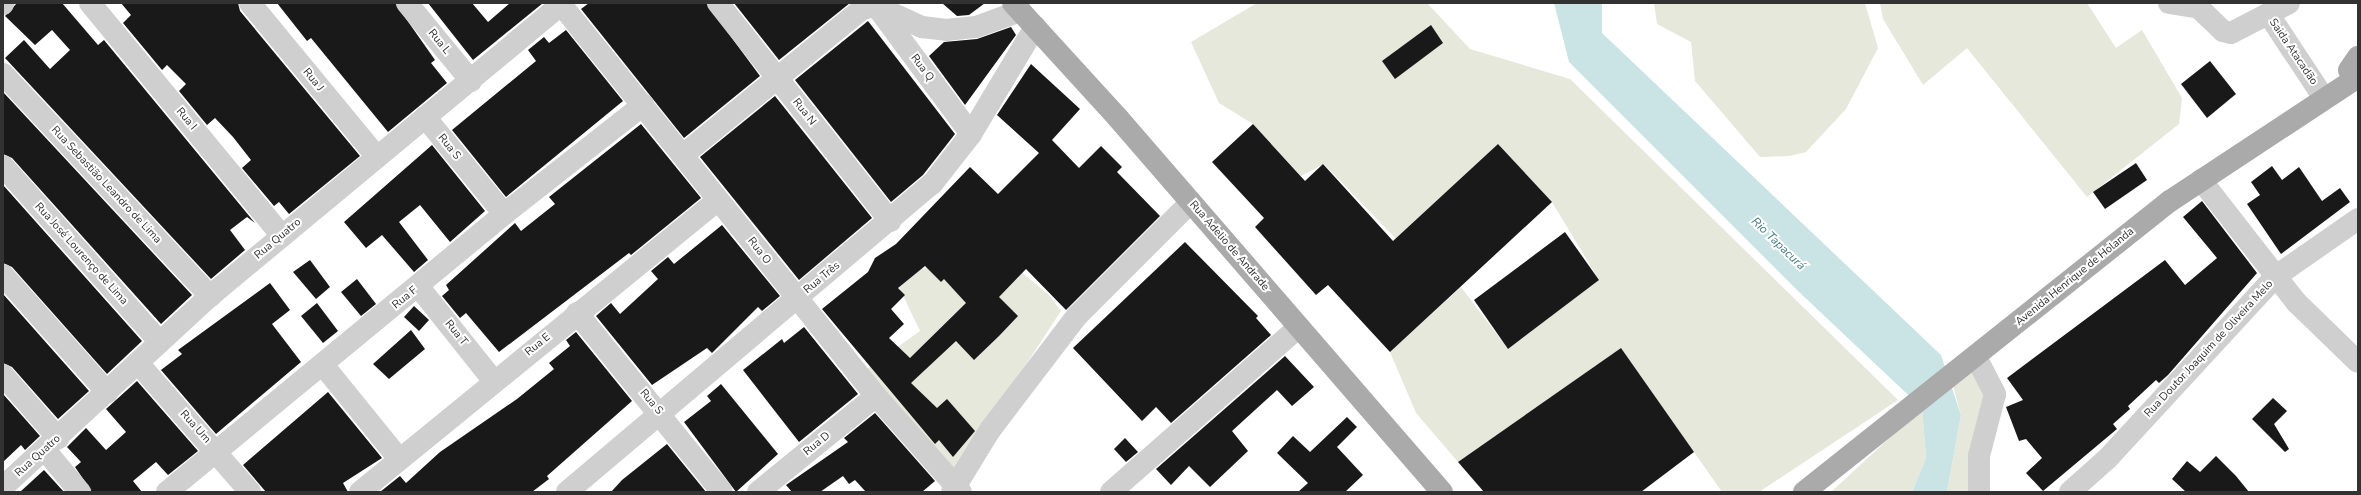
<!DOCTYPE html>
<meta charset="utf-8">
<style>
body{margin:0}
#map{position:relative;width:2361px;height:495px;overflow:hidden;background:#fff;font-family:"Nunito Sans",sans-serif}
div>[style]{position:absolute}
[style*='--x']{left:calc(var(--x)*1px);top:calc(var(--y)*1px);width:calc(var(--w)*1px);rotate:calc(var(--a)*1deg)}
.green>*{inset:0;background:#e5e8db}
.water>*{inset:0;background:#cae4e6}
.building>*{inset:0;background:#191919}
.minor>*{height:22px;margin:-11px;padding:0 11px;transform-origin:11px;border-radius:11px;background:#cfcfcf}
.major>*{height:22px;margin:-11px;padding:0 11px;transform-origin:11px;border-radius:11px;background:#aaa}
span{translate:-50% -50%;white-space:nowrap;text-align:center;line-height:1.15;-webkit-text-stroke:4px #fff;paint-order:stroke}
.street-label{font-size:11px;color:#323232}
.water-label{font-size:12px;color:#417a81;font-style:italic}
.frame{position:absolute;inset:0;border:4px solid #323232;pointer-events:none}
</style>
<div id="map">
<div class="green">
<div style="clip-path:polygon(1257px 3px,1427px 3px,1470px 49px,1570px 79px,1898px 400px,1759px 492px,1722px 492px,1621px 348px,1458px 462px,1416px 413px,1390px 352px,1461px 287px,1508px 349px,1599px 280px,1552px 202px,1498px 144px,1396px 239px,1324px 164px,1301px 176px,1253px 124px,1219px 103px,1191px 42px)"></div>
<div style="clip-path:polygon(1654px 3px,1865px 3px,1878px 48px,1846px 109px,1806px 152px,1790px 156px,1760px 157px,1695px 81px,1691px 42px,1657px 24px)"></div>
<div style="clip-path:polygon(1880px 3px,2087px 3px,2116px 48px,2142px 30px,2182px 98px,2179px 124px,2087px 197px,1967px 48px,1923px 85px,1883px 19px)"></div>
<div style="clip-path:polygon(997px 252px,1049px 295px,1061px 311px,955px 473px,864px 371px,920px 331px,899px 287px,921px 269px)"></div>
<div style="clip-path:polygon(1974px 363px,1991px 394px,1974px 492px,1947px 492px,1961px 415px,1952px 382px)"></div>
<div style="clip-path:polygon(1922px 408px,1926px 458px,1912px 492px,1831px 492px)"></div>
</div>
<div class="water">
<div style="clip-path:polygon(1554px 3px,1602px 3px,1602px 33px,1941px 355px,1961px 415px,1947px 492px,1912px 492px,1926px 458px,1922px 408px,1798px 291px,1569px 62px)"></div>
</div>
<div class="building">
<div style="clip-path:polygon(17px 3px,62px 3px,98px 45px,104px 40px,255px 223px,247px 217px,230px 230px,245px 250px,211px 279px,5px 58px,24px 40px,50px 69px,70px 50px,52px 30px,35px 45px,5px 16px)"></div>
<div style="clip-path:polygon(121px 3px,238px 3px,240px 11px,360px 156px,289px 214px,279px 202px,274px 206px,242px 168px,251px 160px,233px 137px,215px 118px,207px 125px,179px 91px,186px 84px,167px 65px,162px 70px,123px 23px,131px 15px)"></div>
<div style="clip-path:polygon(277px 3px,395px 3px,435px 60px,431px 63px,447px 83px,388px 132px,311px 38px,307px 41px)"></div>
<div style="clip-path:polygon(428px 3px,472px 3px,488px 22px,510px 3px,543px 3px,473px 60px)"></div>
<div style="clip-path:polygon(589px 3px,706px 3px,760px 76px,684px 138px,581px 9px)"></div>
<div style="clip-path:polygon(734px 3px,850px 3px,779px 60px)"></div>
<div style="clip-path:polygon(942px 3px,985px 3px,969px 15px,957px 16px)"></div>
<div style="clip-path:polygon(868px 21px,955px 134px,923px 175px,891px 202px,795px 80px)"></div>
<div style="clip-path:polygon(1431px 25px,1443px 43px,1395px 79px,1382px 61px)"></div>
<div style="clip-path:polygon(1011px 27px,1016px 35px,965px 105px,929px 56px,944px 42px,977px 39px)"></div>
<div style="clip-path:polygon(566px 30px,623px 101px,506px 197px,452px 130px,536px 61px,528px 50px,544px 37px,549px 43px)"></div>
<div style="clip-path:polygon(2210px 61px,2236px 94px,2207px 118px,2181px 84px)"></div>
<div style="clip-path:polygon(evenodd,1031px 64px,1080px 109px,1052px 140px,1079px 168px,1101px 146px,1122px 167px,1117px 172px,1160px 216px,1066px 310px,1026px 269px,999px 297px,1018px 316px,999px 336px,974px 360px,956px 341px,911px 383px,937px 408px,947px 399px,975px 431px,953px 457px,939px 440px,935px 444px,822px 309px,868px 272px,875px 258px,896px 244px,970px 167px,998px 194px,1039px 153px,997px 115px,1031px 64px,925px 266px,941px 282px,944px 279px,966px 303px,910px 358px,889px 338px,904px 324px,891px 309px,905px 295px,898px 288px,925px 266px)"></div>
<div style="clip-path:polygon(3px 92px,192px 295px,161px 324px,12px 158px,3px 154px)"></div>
<div style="clip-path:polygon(775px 96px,872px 218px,799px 280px,700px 157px)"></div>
<div style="clip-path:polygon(641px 124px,701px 198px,631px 255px,629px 253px,499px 352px,466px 313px,460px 318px,442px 296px,449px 290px,446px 285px,515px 223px,521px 231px,555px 204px,549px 197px)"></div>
<div style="clip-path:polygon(1253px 124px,1305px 181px,1323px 164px,1393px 241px,1498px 144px,1552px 202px,1390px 352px,1328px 285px,1316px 295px,1255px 227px,1264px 218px,1212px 162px)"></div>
<div style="clip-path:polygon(432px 145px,485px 211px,450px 242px,420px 205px,399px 222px,428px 260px,414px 272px,382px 235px,366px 248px,344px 222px)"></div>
<div style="clip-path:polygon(2136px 163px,2147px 180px,2105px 209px,2093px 192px)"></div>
<div style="clip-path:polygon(2272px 166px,2282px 180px,2299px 167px,2322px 201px,2340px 188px,2350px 202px,2281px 254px,2247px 204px,2260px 195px,2251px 182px)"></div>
<div style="clip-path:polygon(3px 185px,142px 341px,107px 374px,12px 267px,3px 263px)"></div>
<div style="clip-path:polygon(2202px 201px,2257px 273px,2168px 375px,2159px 383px,2156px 380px,2128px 406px,2130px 409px,2113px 424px,2117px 429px,2043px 491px,2026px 473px,2042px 458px,2026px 439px,2019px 441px,2006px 407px,2023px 400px,2007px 378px,2165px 260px,2185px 285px,2217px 258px,2183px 217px)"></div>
<div style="clip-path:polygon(722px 225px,780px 296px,762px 311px,758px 307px,712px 353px,707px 348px,652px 385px,596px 316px,611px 303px,620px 314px,658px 279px,651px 271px,668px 257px,674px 264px)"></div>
<div style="clip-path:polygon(1565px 232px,1599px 280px,1508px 349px,1474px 300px)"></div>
<div style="clip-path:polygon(1185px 242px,1258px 316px,1256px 318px,1271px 335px,1171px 423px,1156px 407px,1142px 421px,1073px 348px)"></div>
<div style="clip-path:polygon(310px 260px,330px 287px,316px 299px,293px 272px)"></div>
<div style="clip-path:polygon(357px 279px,376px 304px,361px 316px,341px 292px)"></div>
<div style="clip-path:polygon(270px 283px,290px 310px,272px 324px,301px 362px,216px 434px,161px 370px,182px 354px,178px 350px)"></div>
<div style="clip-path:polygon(3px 294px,89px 391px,58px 419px,12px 367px,3px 363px)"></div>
<div style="clip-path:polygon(317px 303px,338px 331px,323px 343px,301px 316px)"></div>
<div style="clip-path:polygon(414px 306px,429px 320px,419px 331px,404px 317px)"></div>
<div style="clip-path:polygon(804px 327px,858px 394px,799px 442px,743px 370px,782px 339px,784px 343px)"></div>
<div style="clip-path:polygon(411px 330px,425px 349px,389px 379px,373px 364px)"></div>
<div style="clip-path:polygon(576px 332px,632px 401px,547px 476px,549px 479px,532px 492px,380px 492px,400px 476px,406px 483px,440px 452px,517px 399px,554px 369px,549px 363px,570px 346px,566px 340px)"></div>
<div style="clip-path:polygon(1621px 348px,1694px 452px,1641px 492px,1484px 492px,1458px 462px)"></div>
<div style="clip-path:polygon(1285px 356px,1314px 387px,1292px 406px,1277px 390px,1232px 431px,1248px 451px,1210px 487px,1189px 466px,1171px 485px,1156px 469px)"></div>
<div style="clip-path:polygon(137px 381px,198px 451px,168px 475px,156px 462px,133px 481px,142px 492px,92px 492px,75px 467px,81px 462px,67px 447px,86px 428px,106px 450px,126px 432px,106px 409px)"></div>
<div style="clip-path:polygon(721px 384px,778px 454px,736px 492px,684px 422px,711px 401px,707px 396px)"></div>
<div style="clip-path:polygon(328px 392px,382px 458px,343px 483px,348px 492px,266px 492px,243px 465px)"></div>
<div style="clip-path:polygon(3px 394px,40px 436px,25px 450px,21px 445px,3px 462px)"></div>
<div style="clip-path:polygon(2273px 398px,2287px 411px,2274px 424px,2289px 449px,2285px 452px,2252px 419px)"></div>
<div style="clip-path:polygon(875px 413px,935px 481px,922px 492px,866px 492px,855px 480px,849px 484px,843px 476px,820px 492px,792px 492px,786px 485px,848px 442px,844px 438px)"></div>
<div style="clip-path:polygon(1347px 417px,1357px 427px,1337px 447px,1363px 475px,1345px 492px,1298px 492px,1308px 483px,1277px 453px,1293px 436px,1310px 452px)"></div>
<div style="clip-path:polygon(1125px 438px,1138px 452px,1126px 462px,1114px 449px)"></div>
<div style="clip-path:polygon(667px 444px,706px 492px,611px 492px,622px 480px)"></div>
<div style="clip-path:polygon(2216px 456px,2236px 476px,2249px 492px,2186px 492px,2172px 479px,2187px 461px,2200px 472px)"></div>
<div style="clip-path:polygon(44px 470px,64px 492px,20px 492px)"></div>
</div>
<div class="minor">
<div style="--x:90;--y:3;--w:302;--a:50.5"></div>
<div style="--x:250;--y:3;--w:198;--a:50.5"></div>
<div style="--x:407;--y:3;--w:101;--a:50.6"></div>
<div style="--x:560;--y:3;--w:504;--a:51.2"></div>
<div style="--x:876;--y:396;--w:128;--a:48.5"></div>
<div style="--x:718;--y:3;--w:278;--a:51.7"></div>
<div style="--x:2169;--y:3;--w:30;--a:9"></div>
<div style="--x:2199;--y:8;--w:33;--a:44"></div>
<div style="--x:2223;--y:31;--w:8;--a:14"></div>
<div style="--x:2231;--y:33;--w:65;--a:-27.3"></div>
<div style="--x:3;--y:4;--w:1;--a:-90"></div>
<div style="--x:877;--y:7;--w:158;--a:53.5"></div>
<div style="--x:2269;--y:15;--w:89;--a:56.5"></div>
<div style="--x:3;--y:74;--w:304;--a:47"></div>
<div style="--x:425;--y:117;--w:125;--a:50.8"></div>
<div style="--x:683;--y:155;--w:231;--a:-39.2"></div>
<div style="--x:862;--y:9;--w:14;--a:-12"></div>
<div style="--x:876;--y:6;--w:51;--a:24.5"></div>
<div style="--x:922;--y:27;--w:24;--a:7"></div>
<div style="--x:946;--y:30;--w:30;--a:-6"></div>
<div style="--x:976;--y:27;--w:47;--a:-20"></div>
<div style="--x:3;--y:166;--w:234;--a:48.3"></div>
<div style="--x:2201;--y:180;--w:155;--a:52.1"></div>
<div style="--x:2296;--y:302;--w:86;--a:44.1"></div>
<div style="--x:3;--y:275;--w:157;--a:48.4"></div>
<div style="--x:418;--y:286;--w:120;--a:51.4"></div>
<div style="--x:577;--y:313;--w:230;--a:51"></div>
<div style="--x:1976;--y:357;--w:42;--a:62.8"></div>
<div style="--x:1995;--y:394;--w:64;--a:104.5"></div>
<div style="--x:1979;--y:456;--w:36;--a:90"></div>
<div style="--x:138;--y:363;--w:171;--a:49"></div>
<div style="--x:323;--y:365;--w:121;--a:51"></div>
<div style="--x:3;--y:375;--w:84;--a:48.9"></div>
<div style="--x:45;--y:450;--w:55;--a:50.2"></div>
<div style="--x:3;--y:487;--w:282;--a:-42.7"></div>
<div style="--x:210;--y:296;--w:459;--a:-39.7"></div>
<div style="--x:167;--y:492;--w:437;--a:-39.5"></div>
<div style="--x:504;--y:214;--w:177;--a:-38.1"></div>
<div style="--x:360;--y:492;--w:462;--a:-39.2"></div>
<div style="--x:567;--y:492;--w:478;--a:-40.2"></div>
<div style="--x:932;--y:184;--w:63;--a:-52"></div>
<div style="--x:971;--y:134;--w:125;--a:-59.1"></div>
<div style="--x:758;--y:492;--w:152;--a:-39.1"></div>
<div style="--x:952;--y:492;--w:73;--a:-58.5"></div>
<div style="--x:990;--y:430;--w:143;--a:-52.7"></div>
<div style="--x:1077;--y:316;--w:161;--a:-45"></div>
<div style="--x:1111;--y:492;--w:250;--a:-41.3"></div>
<div style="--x:2070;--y:492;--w:51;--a:-41.8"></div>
<div style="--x:2108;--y:458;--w:248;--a:-47.3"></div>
<div style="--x:2276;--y:276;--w:100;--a:-34.8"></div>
</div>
<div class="major">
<div style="--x:1013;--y:3;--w:156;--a:47.6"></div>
<div style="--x:1118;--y:118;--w:495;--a:49.1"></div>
<div style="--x:2349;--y:70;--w:16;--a:-55"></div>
<div style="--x:1804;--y:492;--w:468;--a:-38.5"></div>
<div style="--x:2170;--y:201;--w:225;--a:-33.4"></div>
</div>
<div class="street-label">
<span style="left:439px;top:42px;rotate:51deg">Rua L</span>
<span style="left:2293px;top:52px;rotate:56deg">Saida Atacadão</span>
<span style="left:922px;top:68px;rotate:53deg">Rua Q</span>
<span style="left:313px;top:80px;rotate:51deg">Rua J</span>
<span style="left:804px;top:112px;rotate:52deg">Rua N</span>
<span style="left:186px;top:119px;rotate:50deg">Rua I</span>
<span style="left:449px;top:147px;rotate:51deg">Rua S</span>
<span style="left:106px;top:185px;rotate:47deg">Rua Sebastião Leandro de Lima</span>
<span style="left:278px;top:239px;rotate:-40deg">Rua Quatro</span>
<span style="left:1229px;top:246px;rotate:49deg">Rua Adelio de Andrade</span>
<span style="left:759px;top:251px;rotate:52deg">Rua O</span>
<span style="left:81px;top:254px;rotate:48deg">Rua José Lourenço de Lima</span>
<span style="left:2075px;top:277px;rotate:-39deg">Avenida Henrique de Holanda</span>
<span style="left:822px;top:278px;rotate:-40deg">Rua Três</span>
<span style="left:405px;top:298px;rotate:-39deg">Rua F</span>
<span style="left:456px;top:333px;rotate:51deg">Rua T</span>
<span style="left:538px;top:345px;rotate:-39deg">Rua E</span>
<span style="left:2209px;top:349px;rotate:-47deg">Rua Doutor Joaquim de Oliveira Melo</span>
<span style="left:651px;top:402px;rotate:50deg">Rua S</span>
<span style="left:195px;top:427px;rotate:48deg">Rua Um</span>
<span style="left:817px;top:444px;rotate:-39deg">Rua D</span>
<span style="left:38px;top:456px;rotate:-42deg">Rua Quatro</span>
</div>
<div class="water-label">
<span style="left:1778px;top:244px;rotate:44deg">Rio Tapacurá</span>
</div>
<div class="frame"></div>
</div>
